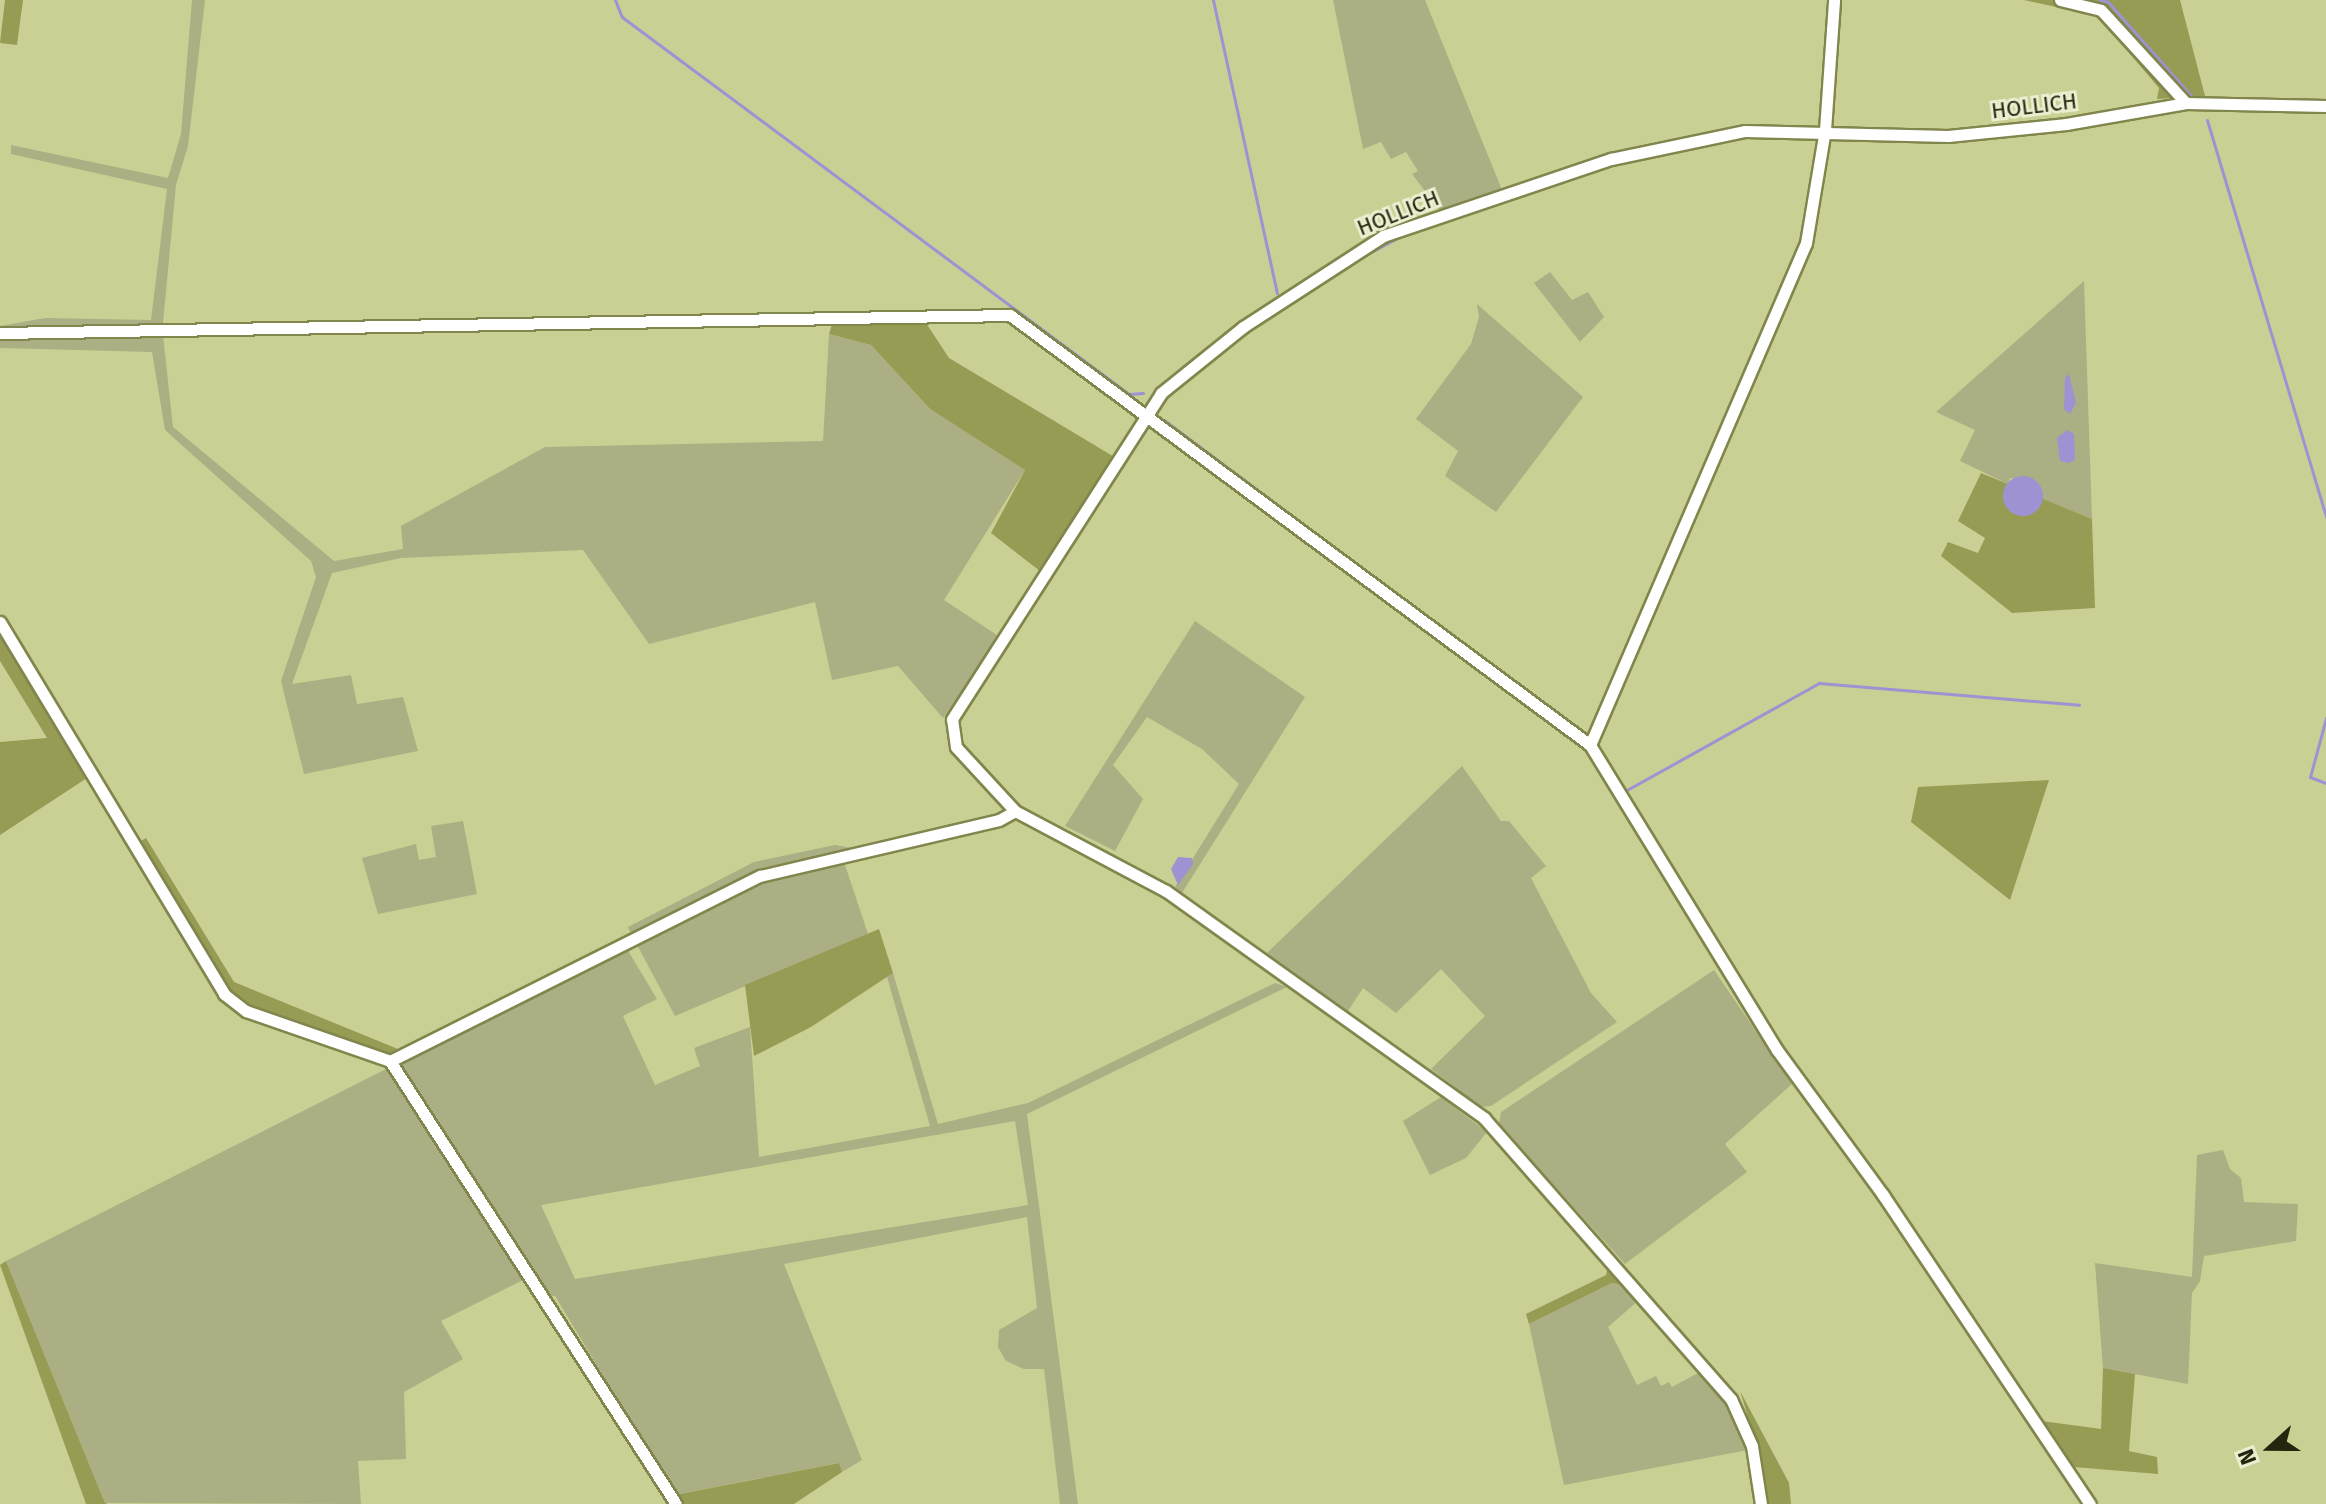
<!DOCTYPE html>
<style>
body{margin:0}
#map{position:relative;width:2326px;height:1504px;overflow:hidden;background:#cad093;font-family:"Fira Sans",sans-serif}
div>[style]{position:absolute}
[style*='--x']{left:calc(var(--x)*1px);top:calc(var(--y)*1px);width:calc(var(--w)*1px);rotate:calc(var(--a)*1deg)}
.green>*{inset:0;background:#abaf83}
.forest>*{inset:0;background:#969c54}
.water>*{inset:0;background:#9f92d3}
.round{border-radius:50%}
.stream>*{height:3px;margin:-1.5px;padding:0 1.5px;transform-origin:1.5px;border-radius:1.5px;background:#9f92d3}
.roads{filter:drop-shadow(2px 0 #81864c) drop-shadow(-2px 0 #81864c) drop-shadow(0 2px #81864c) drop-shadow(0 -2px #81864c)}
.minor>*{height:11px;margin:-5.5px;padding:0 5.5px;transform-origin:5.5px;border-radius:5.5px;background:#fff}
span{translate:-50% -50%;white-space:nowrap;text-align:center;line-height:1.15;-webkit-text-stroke:6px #ebeed0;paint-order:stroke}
.street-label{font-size:22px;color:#24260e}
.north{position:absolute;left:2230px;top:1408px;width:80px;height:80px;-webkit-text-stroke:6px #ebeed0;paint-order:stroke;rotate:249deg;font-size:22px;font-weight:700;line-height:32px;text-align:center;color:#24260e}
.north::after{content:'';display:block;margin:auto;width:28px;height:36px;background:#24260e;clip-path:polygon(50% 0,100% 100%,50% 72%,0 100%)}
</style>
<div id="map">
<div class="green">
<div style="clip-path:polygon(192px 0,205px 0,188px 146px,176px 185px,163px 323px,156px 327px,0 330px,0 326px,45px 318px,151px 320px,167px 189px,11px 154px,11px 145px,168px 178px,181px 134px)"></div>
<div style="clip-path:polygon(1333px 0,1425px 0,1502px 190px,1440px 211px,1412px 174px,1418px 171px,1406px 152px,1391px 159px,1381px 142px,1363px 149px)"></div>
<div style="clip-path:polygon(1550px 272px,1572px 300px,1588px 292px,1604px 317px,1580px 342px,1534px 283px)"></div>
<div style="clip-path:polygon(2084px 281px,2092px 519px,2041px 498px,2035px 480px,2010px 478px,2008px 484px,1960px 461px,1975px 430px,1936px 412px)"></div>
<div style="clip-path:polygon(1477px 304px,1583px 397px,1496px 512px,1445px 476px,1458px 451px,1416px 419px,1471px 344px,1479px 317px)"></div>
<div style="clip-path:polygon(829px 334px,871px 345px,930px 409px,1025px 470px,944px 600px,1000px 637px,943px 718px,898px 666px,832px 680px,815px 602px,649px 644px,583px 550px,401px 558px,332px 573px,292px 684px,351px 675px,357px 704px,403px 697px,418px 751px,304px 774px,281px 681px,316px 577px,311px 561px,165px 430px,152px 352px,0 348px,0 338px,163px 335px,173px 427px,334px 561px,403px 549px,401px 526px,545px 447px,823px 441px)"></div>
<div style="clip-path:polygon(1195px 621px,1305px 697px,1182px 893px,1175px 887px,1239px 784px,1202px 749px,1147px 717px,1113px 765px,1143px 799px,1115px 851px,1065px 826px)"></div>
<div style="clip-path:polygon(1462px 766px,1501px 821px,1509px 821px,1546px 866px,1531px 878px,1591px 993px,1617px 1022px,1491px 1106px,1481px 1107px,1431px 1069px,1485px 1016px,1441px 969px,1396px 1013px,1363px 988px,1348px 1011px,1267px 953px)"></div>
<div style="clip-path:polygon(463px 821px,477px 894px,378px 914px,362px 858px,416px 844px,419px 860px,436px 857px,431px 826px)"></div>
<div style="clip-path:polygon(835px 845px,858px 849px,757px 872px,631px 934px,628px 927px,754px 862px)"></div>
<div style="clip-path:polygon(844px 862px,868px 934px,675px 1016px,636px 943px,761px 881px)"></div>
<div style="clip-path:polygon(evenodd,627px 949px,657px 999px,623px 1016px,655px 1085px,700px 1066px,694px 1048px,750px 1027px,759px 1157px,930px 1126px,887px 977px,893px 973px,938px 1124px,1028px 1103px,1275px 983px,1287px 987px,1027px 1114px,1078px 1504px,1060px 1504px,1044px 1369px,1024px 1369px,1006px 1361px,998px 1347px,999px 1330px,1037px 1308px,1027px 1217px,784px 1264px,862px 1460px,842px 1472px,838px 1463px,675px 1495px,555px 1296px,548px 1296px,399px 1064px,627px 949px,1015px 1121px,1028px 1205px,575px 1279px,541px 1205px,1015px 1121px)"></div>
<div style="clip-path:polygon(1714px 970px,1792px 1084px,1725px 1144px,1747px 1172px,1625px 1264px,1499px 1124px,1501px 1112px)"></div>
<div style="clip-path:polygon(388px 1068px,527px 1278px,441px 1321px,463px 1359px,404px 1392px,406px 1459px,358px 1461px,361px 1504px,105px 1503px,6px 1261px)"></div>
<div style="clip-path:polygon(1441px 1097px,1487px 1132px,1466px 1158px,1430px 1175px,1403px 1121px)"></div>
<div style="clip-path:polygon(2223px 1150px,2230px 1169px,2241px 1178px,2244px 1202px,2298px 1204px,2296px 1241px,2204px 1256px,2200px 1281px,2192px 1293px,2188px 1384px,2103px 1368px,2095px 1263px,2192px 1277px,2197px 1155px)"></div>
<div style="clip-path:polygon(1612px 1283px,1623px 1285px,1638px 1301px,1608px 1327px,1637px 1385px,1656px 1376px,1661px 1386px,1669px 1382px,1672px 1387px,1700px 1372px,1724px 1399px,1748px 1450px,1564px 1485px,1529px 1324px)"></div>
</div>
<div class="forest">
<div style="clip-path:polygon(5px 0,23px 0,17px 45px,0 43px)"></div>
<div style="clip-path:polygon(2024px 0,2180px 0,2205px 96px,2157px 99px,2159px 88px,2098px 16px)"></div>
<div style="clip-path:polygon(924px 320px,949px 358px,1116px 458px,1040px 571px,991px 533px,1025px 470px,930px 409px,871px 345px,829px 334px,832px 324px)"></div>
<div style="clip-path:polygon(1981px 473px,2008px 484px,2003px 498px,2010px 511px,2018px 514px,2041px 498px,2092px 519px,2095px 608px,2012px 613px,1941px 556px,1948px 542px,1978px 553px,1985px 538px,1958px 521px)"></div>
<div style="clip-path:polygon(0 633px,87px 778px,0 835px,0 742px,47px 738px,0 661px)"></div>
<div style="clip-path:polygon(2049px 780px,2010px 900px,1911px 822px,1918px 787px)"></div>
<div style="clip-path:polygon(146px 838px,234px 982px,398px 1049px,388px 1054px,247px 1007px,236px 998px,138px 843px)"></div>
<div style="clip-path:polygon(879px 929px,893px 973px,811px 1027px,754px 1056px,745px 985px)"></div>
<div style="clip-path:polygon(6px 1261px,105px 1503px,108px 1504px,86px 1504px,0 1265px)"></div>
<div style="clip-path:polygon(1608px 1266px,1623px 1285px,1612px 1283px,1529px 1324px,1526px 1314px,1606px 1275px)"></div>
<div style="clip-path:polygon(2103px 1368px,2135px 1374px,2129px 1451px,2157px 1457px,2158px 1474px,2074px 1467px,2042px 1421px,2101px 1429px)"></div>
<div style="clip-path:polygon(1740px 1391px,1789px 1483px,1791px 1504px,1765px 1504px,1756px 1443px)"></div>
<div style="clip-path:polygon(839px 1463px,842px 1472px,794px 1504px,682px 1504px,675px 1495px)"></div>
</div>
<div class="water">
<div style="clip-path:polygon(2069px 374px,2076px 403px,2070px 414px,2064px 409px,2065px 378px)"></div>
<div style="clip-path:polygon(2067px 430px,2074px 434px,2075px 460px,2068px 463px,2060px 461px,2057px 438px)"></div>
<div class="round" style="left:2003px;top:476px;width:40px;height:40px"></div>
<div style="clip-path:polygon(1178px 857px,1192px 858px,1193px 864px,1178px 885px,1171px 869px)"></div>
</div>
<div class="stream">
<div style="--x:615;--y:0;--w:18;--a:68"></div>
<div style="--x:622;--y:17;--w:632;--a:36.63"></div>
<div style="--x:1129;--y:394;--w:14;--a:-4"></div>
<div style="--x:1213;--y:0;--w:300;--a:77.7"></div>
<div style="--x:2100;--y:0;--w:8;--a:14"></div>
<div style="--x:2108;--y:2;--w:127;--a:48.5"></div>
<div style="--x:2207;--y:120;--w:414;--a:73.3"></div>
<div style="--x:1411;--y:233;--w:126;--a:-19"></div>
<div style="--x:1358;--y:259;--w:44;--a:-28.3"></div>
<div style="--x:1164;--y:420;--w:531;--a:36.81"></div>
<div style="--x:2326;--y:718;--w:61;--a:105.2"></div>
<div style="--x:2310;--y:777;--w:17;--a:21"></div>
<div style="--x:1597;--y:747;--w:52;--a:57.5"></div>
<div style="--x:1625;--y:791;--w:222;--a:-29.1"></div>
<div style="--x:1819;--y:683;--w:261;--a:4.8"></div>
</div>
<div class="roads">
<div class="minor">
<div style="--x:2060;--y:0;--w:42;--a:13.7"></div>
<div style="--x:2101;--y:10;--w:126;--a:47.6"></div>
<div style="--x:0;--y:333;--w:1010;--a:-1.02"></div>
<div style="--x:1010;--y:315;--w:722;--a:36.55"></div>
<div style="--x:1590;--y:745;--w:358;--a:58.5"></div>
<div style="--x:1777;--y:1050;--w:180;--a:53.8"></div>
<div style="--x:1883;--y:1195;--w:372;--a:56.2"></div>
<div style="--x:0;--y:622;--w:434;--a:58.9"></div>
<div style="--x:224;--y:994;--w:28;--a:38"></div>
<div style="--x:246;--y:1011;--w:152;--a:19.1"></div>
<div style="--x:390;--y:1061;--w:414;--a:-26.6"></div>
<div style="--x:760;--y:876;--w:245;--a:-13.2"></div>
<div style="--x:999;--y:820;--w:18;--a:-29"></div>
<div style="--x:1015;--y:811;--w:171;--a:27.9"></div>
<div style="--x:1166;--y:891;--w:391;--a:35.5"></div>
<div style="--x:1484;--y:1118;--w:374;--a:48.7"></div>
<div style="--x:1731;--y:1399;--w:51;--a:65.9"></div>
<div style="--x:1752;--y:1446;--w:59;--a:81.2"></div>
<div style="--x:1590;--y:745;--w:546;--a:-66.72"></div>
<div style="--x:1806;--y:243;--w:115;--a:-80.5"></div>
<div style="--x:1825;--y:130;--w:130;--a:-86"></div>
<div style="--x:1015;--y:811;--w:87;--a:-132.7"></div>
<div style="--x:956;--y:747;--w:28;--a:-98"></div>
<div style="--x:952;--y:719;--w:387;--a:-57.3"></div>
<div style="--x:1161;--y:393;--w:105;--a:-38.8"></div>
<div style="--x:1243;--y:327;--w:167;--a:-33"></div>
<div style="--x:1383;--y:236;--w:241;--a:-18.7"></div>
<div style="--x:1611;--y:159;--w:137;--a:-11.8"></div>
<div style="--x:1745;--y:131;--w:203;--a:1.4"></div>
<div style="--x:1948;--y:136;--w:119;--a:-5.8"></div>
<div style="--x:2066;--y:124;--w:122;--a:-9.9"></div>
<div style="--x:2186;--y:103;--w:140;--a:1.2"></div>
<div style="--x:390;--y:1061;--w:527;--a:57.15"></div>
</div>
</div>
<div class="street-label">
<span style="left:2034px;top:106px;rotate:-7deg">HOLLICH</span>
<span style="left:1398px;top:213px;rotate:-22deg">HOLLICH</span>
</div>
<div class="north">N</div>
</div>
